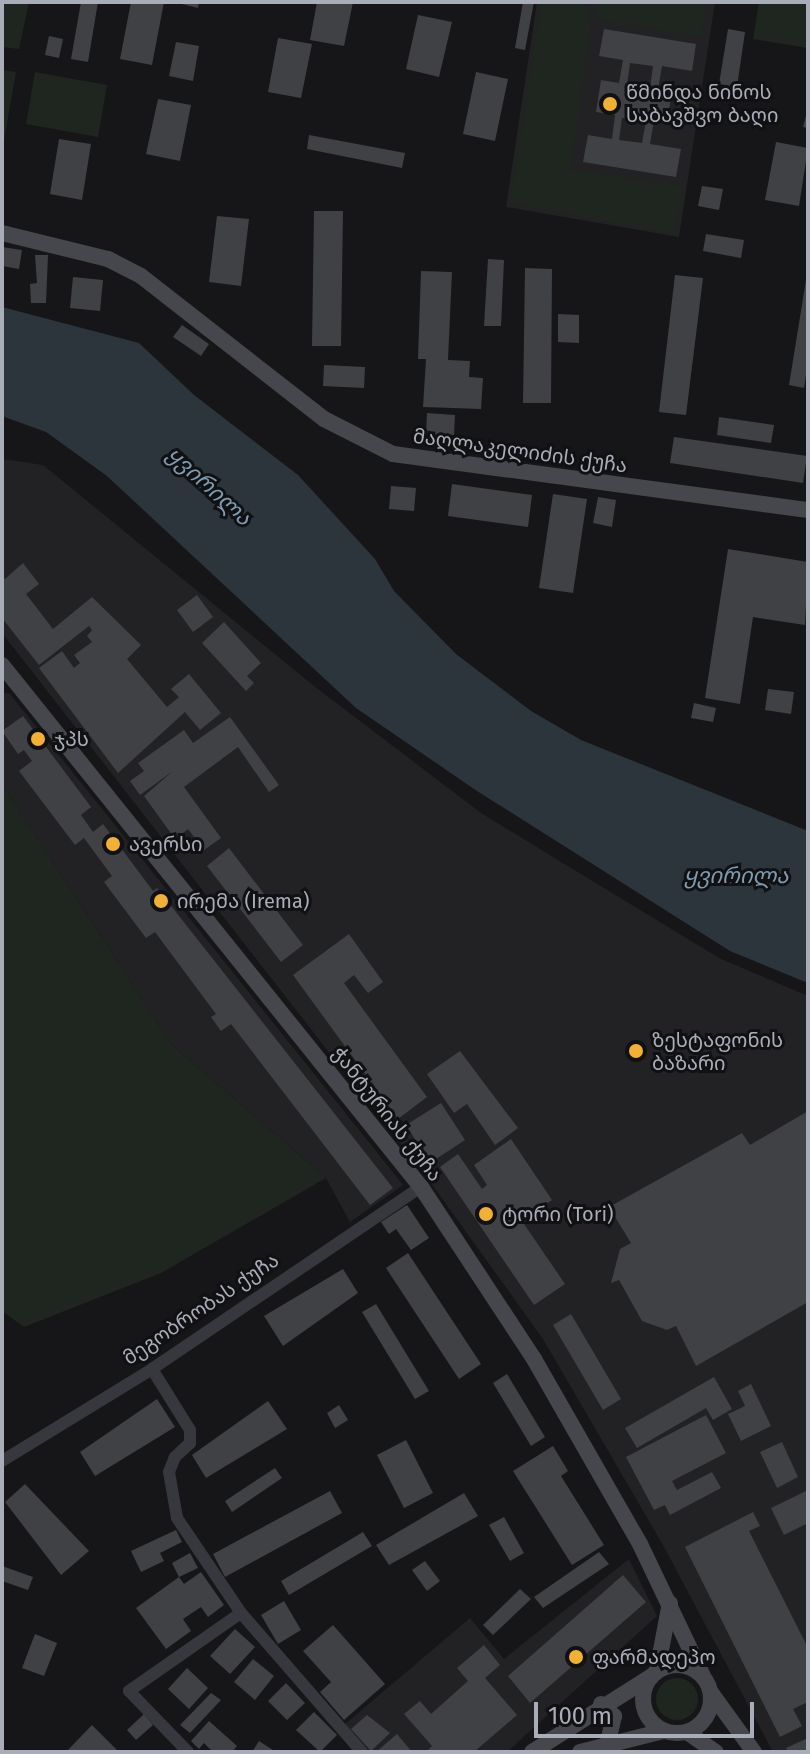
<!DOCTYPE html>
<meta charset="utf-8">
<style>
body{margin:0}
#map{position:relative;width:810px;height:1754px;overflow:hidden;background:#161618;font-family:"Fira Sans","Noto Sans Georgian",sans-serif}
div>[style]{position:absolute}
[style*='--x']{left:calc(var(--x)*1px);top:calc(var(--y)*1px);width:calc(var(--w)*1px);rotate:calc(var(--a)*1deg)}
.built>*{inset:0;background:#222225}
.green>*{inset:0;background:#1e261f}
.round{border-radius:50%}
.water>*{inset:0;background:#2c353c}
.building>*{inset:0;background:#404145}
.street>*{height:12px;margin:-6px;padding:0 6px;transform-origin:6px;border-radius:6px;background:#37383d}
.secondary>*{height:16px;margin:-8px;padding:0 8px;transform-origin:8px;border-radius:8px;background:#45474d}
.secondary>.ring{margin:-8px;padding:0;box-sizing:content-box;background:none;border:16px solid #45474d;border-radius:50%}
.dots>*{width:22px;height:22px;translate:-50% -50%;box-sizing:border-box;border:4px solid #111113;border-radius:50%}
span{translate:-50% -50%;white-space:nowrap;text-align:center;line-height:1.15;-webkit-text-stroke:6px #111113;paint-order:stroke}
.poi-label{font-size:20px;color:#a8adb8}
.left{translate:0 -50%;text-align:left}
.street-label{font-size:20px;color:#a8adb8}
.water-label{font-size:22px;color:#7f9bb3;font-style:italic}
.frame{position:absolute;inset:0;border:4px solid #a8adb8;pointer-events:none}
.scale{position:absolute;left:534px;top:1702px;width:220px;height:36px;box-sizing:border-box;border:4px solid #a8adb8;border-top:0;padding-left:10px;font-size:24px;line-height:28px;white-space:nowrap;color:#a8adb8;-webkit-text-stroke:6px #111113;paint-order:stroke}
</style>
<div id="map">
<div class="built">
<div style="clip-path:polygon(537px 2px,715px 2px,679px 237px,506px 207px)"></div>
<div style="clip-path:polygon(2px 459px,43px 465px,314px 686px,481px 813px,719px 958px,808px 996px,808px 1752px,773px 1752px,663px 1545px,543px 1339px,431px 1183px,2px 633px)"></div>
<div style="clip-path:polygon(2px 692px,10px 694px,403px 1185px,350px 1222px,326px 1178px,172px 1045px,2px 784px)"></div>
<div style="clip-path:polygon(629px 1559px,657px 1616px,507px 1752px,356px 1752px,338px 1730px,470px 1618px,504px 1659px)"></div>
</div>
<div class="green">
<div style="clip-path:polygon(3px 2px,29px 2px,19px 49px,2px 47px)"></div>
<div style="clip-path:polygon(541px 2px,584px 2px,591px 28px,570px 169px,683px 187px,675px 234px,510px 203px)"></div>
<div style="clip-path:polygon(595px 2px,707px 2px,702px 37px,600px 21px)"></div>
<div style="clip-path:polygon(759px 2px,808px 3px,808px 48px,753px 39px)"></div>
<div style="clip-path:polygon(2px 70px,16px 72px,2px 152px)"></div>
<div style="clip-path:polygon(35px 72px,107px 85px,98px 137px,26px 124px)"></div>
<div style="clip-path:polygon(2px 784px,172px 1045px,326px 1178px,161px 1273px,24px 1327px,2px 1311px)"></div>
<div class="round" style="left:656px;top:1678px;width:42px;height:42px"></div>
</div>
<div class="water">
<div style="clip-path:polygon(2px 307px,139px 343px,194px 395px,298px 475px,375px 559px,394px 591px,456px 654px,531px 711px,581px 740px,808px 831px,808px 983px,730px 951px,477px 791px,356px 708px,107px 476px,46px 432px,2px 416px)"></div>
</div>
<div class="building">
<div style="clip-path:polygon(81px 2px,98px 2px,88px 62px,71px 59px)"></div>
<div style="clip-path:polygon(131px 2px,164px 2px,152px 65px,120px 59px)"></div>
<div style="clip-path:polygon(174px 2px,199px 2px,198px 8px)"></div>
<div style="clip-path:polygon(317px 2px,353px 2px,344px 46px,310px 40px)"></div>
<div style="clip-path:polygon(523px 2px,534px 2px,525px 50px,515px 48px)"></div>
<div style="clip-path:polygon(418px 15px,452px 22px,439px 77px,406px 69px)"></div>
<div style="clip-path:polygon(evenodd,604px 29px,696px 44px,692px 71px,662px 66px,658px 90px,672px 92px,667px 122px,654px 120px,650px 144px,681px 149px,676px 177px,583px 162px,588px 135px,612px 139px,615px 115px,596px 112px,601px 80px,619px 83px,623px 60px,599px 56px,604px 29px,630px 63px,653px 66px,650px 88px,627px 85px,630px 63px,604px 29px,622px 118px,646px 121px,642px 143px,619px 140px,622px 118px)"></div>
<div style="clip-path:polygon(728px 29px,745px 32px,737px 87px,719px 84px)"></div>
<div style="clip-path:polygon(49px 36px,63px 39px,59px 58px,45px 55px)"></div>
<div style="clip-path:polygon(278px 38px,312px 44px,301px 98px,268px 92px)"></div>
<div style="clip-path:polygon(176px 42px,199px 46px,193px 81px,169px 76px)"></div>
<div style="clip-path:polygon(476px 72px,508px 79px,495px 141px,463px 134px)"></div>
<div style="clip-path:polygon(158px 99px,191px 105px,180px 161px,146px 154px)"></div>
<div style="clip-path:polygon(808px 108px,808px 128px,803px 127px)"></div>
<div style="clip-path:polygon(309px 135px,405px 153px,402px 168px,307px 149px)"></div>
<div style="clip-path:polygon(59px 139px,91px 144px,82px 200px,50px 194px)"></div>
<div style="clip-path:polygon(776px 142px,808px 148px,799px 206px,765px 200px)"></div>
<div style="clip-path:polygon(702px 186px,723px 189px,719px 210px,698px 206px)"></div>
<div style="clip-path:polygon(314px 211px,343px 211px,341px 346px,312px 346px)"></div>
<div style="clip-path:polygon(217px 216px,249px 219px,241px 286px,209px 282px)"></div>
<div style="clip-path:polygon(706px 234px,744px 240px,741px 258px,703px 251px)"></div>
<div style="clip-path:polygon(2px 247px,22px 250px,19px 269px,2px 266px)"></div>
<div style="clip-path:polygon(35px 255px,48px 255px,46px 303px,31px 303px,30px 284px,37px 283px)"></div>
<div style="clip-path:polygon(488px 259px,504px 260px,501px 326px,484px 326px)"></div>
<div style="clip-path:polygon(525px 268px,552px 269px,551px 403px,523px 403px)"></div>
<div style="clip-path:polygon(421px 271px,452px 272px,448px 360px,470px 361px,469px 377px,483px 378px,481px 409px,423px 407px,426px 359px,418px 359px)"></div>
<div style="clip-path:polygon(675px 275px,703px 278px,686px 415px,659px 412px)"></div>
<div style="clip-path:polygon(73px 277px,103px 280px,100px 311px,70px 308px)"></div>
<div style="clip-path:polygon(806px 280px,808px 362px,804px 388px,789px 385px)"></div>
<div style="clip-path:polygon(558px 314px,579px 315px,579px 343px,558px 342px)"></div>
<div style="clip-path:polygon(182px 325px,209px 344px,201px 356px,173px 337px)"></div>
<div style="clip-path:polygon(324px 365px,365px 367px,364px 388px,323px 386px)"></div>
<div style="clip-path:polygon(427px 413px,455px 415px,454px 435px,426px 434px)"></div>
<div style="clip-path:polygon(719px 417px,774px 425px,771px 443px,717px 435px)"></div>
<div style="clip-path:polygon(674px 437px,807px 456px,803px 483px,670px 463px)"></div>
<div style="clip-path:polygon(452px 484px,532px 495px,528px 527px,448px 516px)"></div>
<div style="clip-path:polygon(391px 486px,416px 488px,414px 511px,389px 509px)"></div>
<div style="clip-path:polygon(553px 494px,587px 499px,573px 593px,539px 588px)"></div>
<div style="clip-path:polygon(598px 497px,616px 500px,612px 527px,593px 523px)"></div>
<div style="clip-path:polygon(728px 549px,808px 562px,805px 625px,753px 617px,740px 704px,705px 698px)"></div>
<div style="clip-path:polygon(23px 563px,39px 584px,26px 594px,53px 629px,92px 597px,141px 645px,127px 659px,167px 707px,179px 697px,171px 689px,189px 674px,221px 713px,200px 730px,185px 712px,118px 773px,39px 668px,62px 651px,74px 668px,80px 663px,74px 655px,92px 642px,87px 636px,92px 630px,89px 626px,39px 665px,2px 618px,2px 575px,5px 579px)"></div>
<div style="clip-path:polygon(197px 595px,213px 617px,193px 632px,177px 610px)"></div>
<div style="clip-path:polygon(224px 622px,261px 663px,247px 676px,254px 683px,246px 691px,202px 643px)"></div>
<div style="clip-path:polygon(768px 689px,794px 692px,791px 714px,765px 710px)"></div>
<div style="clip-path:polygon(694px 703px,716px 708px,713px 722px,691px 718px)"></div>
<div style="clip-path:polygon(23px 716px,91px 807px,81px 815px,93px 832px,103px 824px,153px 891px,157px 888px,393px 1188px,370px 1205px,231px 1024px,221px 1031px,211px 1017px,216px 1014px,155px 932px,146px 938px,104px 882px,112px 876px,84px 838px,75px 845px,19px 771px,32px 761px,24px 750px,18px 754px,2px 731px)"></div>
<div style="clip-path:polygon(230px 717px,279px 785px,269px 792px,238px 747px,184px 787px,221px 838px,204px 850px,188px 829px,175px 839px,144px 796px,173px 771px,140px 795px,130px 781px,144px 771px,138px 763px,184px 730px,193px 743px)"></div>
<div style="clip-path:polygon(229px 848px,303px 945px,281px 962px,207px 866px)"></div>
<div style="clip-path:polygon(349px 934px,383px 982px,368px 993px,354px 975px,344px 983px,427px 1097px,398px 1119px,293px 975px)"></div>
<div style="clip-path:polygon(460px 1051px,518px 1128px,495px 1145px,467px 1104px,454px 1113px,427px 1074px)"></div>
<div style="clip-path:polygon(441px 1103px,465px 1140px,430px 1163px,406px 1125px)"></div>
<div style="clip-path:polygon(808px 1111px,808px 1302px,696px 1366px,676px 1326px,667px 1330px,642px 1321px,619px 1280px,611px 1283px,620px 1249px,631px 1243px,609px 1207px,742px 1133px,750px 1145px)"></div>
<div style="clip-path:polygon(511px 1139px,552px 1200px,522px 1221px,565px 1284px,534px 1305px,440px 1167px,458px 1154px,482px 1189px,487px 1185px,474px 1165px)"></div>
<div style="clip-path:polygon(407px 1205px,429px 1238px,411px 1250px,396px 1229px,389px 1234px,381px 1222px)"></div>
<div style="clip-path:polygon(408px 1253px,481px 1364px,459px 1379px,386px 1268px)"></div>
<div style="clip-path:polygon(343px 1269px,358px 1293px,283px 1346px,264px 1316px)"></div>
<div style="clip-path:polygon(376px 1304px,429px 1391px,415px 1399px,362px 1312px)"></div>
<div style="clip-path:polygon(571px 1314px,621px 1399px,603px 1410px,553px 1325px)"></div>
<div style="clip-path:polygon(507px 1374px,545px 1437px,531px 1446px,493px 1383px)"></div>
<div style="clip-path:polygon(714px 1377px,732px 1409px,713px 1420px,706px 1408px,637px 1448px,625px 1428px)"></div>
<div style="clip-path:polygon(751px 1384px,771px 1426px,741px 1441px,728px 1414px,745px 1406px,738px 1391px)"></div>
<div style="clip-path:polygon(157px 1399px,175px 1427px,95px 1476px,80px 1452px)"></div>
<div style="clip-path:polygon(268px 1401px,287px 1429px,206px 1478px,192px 1455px)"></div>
<div style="clip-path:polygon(339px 1405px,348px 1420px,335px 1428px,327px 1413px)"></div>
<div style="clip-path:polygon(706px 1415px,726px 1453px,672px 1481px,677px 1490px,712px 1472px,721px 1488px,670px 1515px,665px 1505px,654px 1510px,626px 1457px)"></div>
<div style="clip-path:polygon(406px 1440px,433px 1493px,404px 1508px,377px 1455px)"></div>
<div style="clip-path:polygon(782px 1442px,798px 1477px,777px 1488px,760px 1452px)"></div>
<div style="clip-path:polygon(553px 1446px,568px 1471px,561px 1476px,604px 1545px,572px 1565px,513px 1471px)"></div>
<div style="clip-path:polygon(275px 1468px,282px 1478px,232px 1512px,225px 1501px)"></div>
<div style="clip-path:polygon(25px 1484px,89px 1551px,61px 1575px,5px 1502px)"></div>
<div style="clip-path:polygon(808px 1490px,808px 1523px,784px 1535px,771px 1508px)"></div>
<div style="clip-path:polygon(330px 1491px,342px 1513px,225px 1577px,213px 1554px)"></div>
<div style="clip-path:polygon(464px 1493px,478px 1516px,389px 1565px,376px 1545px)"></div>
<div style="clip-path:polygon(753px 1512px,760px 1526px,749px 1531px,808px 1648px,808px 1702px,793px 1709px,802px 1726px,780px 1737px,685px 1547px)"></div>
<div style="clip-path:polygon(504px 1517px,524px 1553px,510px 1561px,489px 1525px)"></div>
<div style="clip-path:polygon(176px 1530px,182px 1542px,160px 1553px,164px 1561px,141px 1572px,131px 1551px)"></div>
<div style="clip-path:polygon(363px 1532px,372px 1546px,289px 1595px,281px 1581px)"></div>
<div style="clip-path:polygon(599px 1552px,609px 1564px,543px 1608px,534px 1597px)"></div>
<div style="clip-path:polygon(190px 1553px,198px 1568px,179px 1577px,172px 1563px)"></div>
<div style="clip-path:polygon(425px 1561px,440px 1581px,427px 1591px,412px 1570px)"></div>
<div style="clip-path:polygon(2px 1566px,33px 1577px,28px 1590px,2px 1581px)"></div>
<div style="clip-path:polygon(201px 1572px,224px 1605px,208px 1617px,201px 1607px,183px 1619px,191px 1631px,166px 1649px,136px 1608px,179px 1577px,184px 1584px)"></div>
<div style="clip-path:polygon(623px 1575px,646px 1602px,530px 1703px,508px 1676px)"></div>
<div style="clip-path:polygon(520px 1589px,531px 1599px,493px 1635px,483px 1625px)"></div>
<div style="clip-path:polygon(284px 1601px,301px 1630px,278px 1644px,261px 1615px)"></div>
<div style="clip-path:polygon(333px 1625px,385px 1684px,344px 1720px,320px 1692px,331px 1682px,303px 1651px)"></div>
<div style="clip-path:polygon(235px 1629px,255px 1647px,230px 1674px,210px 1656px)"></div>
<div style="clip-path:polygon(35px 1634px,57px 1643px,44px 1676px,22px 1668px)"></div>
<div style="clip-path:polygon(484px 1645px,500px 1665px,485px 1678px,517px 1715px,474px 1752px,426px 1752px,432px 1746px,404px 1714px,420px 1701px,431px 1714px,468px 1681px,457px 1668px)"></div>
<div style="clip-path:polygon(253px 1659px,274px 1676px,255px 1700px,234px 1682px)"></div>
<div style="clip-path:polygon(187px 1668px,208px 1688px,189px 1709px,168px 1689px)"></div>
<div style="clip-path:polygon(286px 1683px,305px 1703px,287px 1720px,268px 1701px)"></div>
<div style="clip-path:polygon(211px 1693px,221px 1700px,190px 1733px,180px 1725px)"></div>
<div style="clip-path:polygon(314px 1712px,337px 1735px,320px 1752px,296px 1730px)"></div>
<div style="clip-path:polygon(144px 1714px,153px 1725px,136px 1740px,127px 1730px)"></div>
<div style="clip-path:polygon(367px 1715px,390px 1733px,371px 1751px,351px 1729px)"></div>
<div style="clip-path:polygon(209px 1721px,237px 1746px,232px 1752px,213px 1752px,204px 1743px,199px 1749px,191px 1741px)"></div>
<div style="clip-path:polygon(92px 1725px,119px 1752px,66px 1752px)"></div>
<div style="clip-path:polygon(397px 1734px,412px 1752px,376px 1752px)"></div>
<div style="clip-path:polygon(808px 1738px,808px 1752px,788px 1752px,786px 1748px)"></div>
<div style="clip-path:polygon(259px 1741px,276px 1752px,252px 1752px)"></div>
</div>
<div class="street">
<div style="--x:152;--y:1369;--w:72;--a:58.1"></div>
<div style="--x:190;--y:1430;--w:13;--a:90"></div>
<div style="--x:190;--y:1443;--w:21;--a:137"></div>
<div style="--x:175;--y:1457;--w:16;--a:112"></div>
<div style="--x:169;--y:1472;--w:47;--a:80.1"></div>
<div style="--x:177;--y:1518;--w:115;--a:56"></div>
<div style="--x:241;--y:1613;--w:184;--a:49"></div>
<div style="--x:2;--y:1461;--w:176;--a:-31.5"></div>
<div style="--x:152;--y:1369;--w:325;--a:-34.1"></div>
<div style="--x:188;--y:1752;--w:85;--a:-134"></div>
<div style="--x:129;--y:1691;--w:136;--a:-34.9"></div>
</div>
<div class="secondary">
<div style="--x:2;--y:233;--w:109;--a:13.8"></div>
<div style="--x:108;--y:259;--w:37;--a:27"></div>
<div style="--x:141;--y:276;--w:232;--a:38"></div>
<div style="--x:324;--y:419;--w:77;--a:26.9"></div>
<div style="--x:393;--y:454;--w:419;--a:7.7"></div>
<div style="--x:2;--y:665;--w:669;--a:51.25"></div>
<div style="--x:421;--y:1187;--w:206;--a:56.7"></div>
<div style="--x:534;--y:1359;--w:213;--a:60.2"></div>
<div style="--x:640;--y:1544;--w:146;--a:64.5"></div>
<div class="ring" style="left:643px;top:1665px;width:52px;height:52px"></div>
<div style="--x:657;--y:1671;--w:69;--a:-79.2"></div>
<div style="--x:712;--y:1694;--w:72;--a:54.1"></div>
<div style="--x:601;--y:1704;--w:18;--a:43"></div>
<div style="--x:614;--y:1716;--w:27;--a:103"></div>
<div style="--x:687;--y:1732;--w:35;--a:35"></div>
<div style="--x:532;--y:1752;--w:140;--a:-32.4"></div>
<div style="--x:580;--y:1752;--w:86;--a:-14.2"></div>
</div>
<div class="dots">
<div style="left:610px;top:104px;background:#f2b134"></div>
<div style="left:38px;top:739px;background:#f2b134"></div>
<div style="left:113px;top:844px;background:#f2b134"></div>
<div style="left:161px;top:901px;background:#f2b134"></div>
<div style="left:636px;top:1051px;background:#f2b134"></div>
<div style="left:486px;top:1214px;background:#f2b134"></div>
<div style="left:576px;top:1657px;background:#f2b134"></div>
</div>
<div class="poi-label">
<span class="left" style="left:626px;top:104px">წმინდა ნინოს<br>საბავშვო ბაღი</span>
<span class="left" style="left:54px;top:739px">ჯპს</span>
<span class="left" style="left:129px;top:844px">ავერსი</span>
<span class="left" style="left:177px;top:901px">ირემა (Irema)</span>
<span class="left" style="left:652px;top:1052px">ზესტაფონის<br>ბაზარი</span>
<span class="left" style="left:502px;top:1214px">ტორი (Tori)</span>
<span class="left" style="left:592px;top:1657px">ფარმადეპო</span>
</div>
<div class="street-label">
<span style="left:520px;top:451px;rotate:8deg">მაღლაკელიძის ქუჩა</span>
<span style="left:387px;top:1114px;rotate:52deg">ჭანტურიას ქუჩა</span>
<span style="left:201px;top:1309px;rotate:-34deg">მეგობრობას ქუჩა</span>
</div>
<div class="water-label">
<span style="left:209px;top:486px;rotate:42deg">ყვირილა</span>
<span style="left:736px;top:876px">ყვირილა</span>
</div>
<div class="frame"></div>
<div class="scale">100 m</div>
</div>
